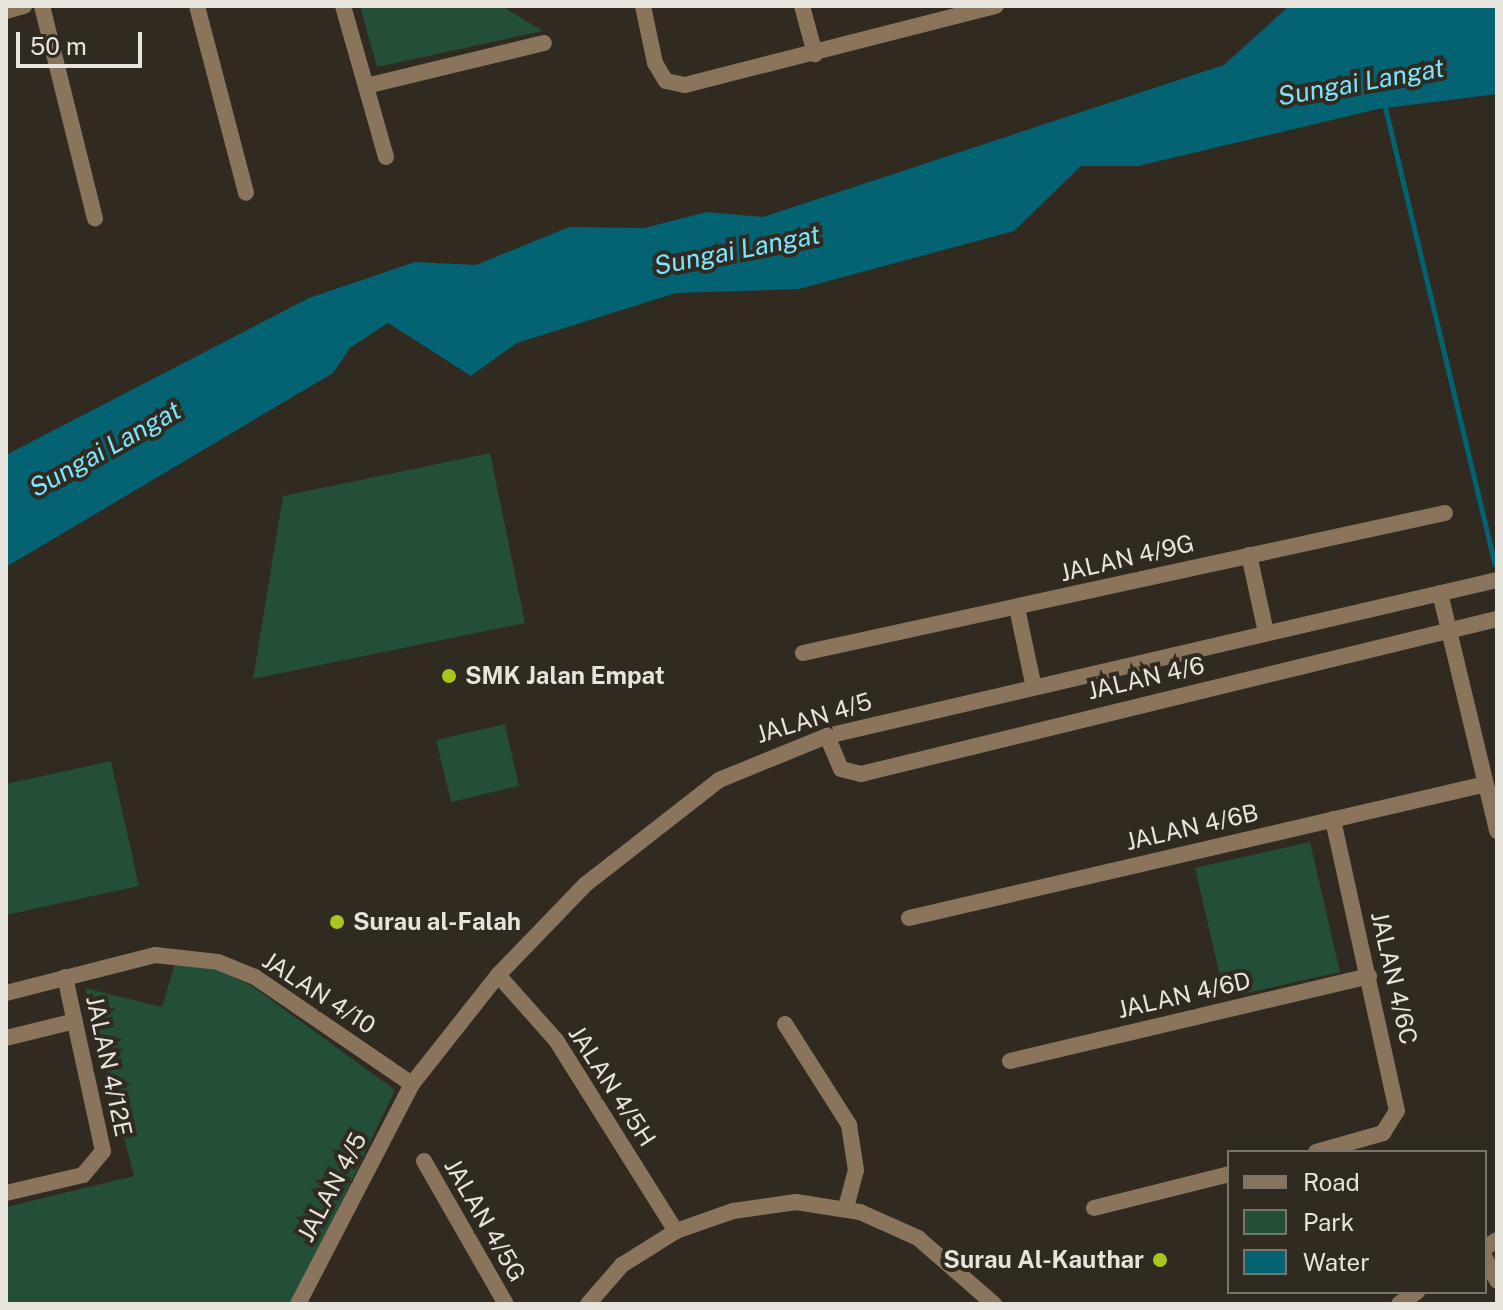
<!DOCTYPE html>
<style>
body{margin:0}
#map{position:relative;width:1503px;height:1310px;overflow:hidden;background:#302a20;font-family:"Public Sans",sans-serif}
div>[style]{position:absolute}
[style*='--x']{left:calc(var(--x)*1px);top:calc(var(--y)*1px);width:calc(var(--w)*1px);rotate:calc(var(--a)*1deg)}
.green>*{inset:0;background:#234e37}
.water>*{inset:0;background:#036373}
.stream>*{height:5px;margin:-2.5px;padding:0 2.5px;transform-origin:2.5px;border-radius:2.5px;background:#036373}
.minor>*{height:16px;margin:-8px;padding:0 8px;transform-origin:8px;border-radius:8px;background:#8a755c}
.tertiary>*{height:16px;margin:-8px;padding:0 8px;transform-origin:8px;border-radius:8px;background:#8a755c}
.dots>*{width:22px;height:22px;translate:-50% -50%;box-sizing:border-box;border:4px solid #302a20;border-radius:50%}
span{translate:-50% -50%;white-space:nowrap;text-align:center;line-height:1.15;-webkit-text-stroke:8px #302a20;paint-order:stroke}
.street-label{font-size:24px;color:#e7e3dd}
.poi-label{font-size:24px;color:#e7e3dd;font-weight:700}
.left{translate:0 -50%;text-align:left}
.right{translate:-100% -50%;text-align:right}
.water-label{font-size:26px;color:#7ae6fd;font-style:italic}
.frame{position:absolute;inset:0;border:8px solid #e7e3dd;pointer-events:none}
.legend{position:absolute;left:1227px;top:1150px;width:260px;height:144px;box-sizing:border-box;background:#302a20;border:2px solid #79746c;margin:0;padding:10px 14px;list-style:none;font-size:24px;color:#e7e3dd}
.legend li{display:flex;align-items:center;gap:16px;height:40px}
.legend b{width:40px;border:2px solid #79746c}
.scale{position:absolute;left:16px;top:32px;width:126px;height:36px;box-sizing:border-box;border:4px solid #e7e3dd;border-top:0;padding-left:10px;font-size:24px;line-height:28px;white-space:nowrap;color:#e7e3dd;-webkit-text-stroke:6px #302a20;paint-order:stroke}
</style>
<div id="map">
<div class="green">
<div style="clip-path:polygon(360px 6px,502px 6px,543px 31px,377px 67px)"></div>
<div style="clip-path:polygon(490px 453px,525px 623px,253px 679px,283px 496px)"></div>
<div style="clip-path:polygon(505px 724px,519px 786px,451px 802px,436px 740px)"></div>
<div style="clip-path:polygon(111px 761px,139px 886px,6px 915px,6px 784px)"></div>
<div style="clip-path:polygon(1310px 842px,1340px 972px,1225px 998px,1195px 868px)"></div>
<div style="clip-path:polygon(175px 964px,215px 968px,252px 986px,395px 1090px,293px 1304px,6px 1304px,6px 1207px,134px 1176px,85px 988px,162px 1007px)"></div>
</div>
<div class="water">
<div style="clip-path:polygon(1289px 6px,1497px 6px,1497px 94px,1378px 109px,1138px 166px,1081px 166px,1014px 231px,799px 289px,676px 293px,517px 343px,471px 376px,388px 323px,350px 348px,333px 373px,6px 567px,6px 455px,309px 298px,415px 262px,476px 265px,569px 227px,644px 228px,707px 212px,763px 217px,1224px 65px)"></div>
</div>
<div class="stream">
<div style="--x:1384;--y:103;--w:474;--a:76.5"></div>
</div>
<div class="minor">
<div style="--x:42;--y:6;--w:219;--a:76"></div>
<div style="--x:197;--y:6;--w:193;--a:75.3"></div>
<div style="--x:343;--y:6;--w:157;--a:74.1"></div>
<div style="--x:643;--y:6;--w:58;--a:78.1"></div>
<div style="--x:655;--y:63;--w:21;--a:59"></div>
<div style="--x:666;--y:81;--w:19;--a:12"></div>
<div style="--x:685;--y:85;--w:321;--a:-14.3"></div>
<div style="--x:802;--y:6;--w:50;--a:74.8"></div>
<div style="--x:6;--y:11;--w:19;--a:-16"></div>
<div style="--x:366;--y:86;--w:183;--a:-13.6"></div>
<div style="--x:1249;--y:555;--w:79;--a:77.6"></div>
<div style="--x:1440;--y:593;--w:245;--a:76.5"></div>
<div style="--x:1017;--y:608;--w:77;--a:78"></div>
<div style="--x:803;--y:653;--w:657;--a:-12.3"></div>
<div style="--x:827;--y:736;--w:36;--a:67"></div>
<div style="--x:841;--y:769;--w:21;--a:14"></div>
<div style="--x:861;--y:774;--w:655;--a:-13.7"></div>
<div style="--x:909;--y:918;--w:592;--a:-13.07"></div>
<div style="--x:498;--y:975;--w:87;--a:48.3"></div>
<div style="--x:556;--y:1040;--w:226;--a:57.9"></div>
<div style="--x:785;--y:1024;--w:120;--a:57.6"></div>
<div style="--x:849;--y:1125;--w:46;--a:81.2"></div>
<div style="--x:856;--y:1170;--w:39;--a:105"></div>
<div style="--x:6;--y:1038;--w:71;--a:-13.8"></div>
<div style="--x:1010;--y:1061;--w:369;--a:-13.3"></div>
<div style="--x:1316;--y:1152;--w:70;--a:-15.8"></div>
<div style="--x:1383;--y:1133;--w:26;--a:-58"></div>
<div style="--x:1397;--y:1111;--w:299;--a:-102.4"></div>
<div style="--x:424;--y:1161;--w:165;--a:60.2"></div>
<div style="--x:6;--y:1193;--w:79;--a:-13.2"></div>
<div style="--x:83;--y:1175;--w:31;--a:-50"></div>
<div style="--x:103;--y:1151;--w:178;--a:-102.3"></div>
<div style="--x:1094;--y:1208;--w:139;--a:-14.1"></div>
<div style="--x:1485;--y:1258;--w:26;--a:62"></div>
<div style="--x:588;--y:1304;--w:52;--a:-48.9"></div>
<div style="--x:622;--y:1265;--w:64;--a:-32.2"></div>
<div style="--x:676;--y:1231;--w:60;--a:-19.3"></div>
<div style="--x:733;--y:1211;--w:64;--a:-8.1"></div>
<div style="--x:796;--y:1202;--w:65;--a:8.9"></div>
<div style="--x:860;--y:1212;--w:64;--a:24.1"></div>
<div style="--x:918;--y:1238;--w:101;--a:41"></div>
</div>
<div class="tertiary">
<div style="--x:6;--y:993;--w:154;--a:-14.3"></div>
<div style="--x:155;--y:955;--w:63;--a:6.3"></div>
<div style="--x:218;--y:962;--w:40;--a:22"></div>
<div style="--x:255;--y:977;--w:190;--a:34.3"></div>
<div style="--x:1485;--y:1248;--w:14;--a:-34"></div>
<div style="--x:298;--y:1304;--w:248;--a:-62.6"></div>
<div style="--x:412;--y:1084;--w:139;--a:-51.7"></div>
<div style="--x:498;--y:975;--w:127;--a:-46"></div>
<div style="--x:586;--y:884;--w:169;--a:-38"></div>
<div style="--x:719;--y:780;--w:117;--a:-22.2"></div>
<div style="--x:827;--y:736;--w:688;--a:-13.11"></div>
<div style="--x:1399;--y:1304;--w:22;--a:-34"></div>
</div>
<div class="dots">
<div style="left:449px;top:676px;background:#a7c71e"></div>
<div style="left:337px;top:922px;background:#a7c71e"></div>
<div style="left:1160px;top:1260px;background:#a7c71e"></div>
</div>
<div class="street-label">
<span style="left:1127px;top:558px;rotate:-13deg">JALAN 4/9G</span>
<span style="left:1146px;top:678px;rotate:-13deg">JALAN 4/6</span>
<span style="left:814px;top:718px;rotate:-17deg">JALAN 4/5</span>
<span style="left:1192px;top:827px;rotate:-13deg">JALAN 4/6B</span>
<span style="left:1394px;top:978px;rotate:77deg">JALAN 4/6C</span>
<span style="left:319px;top:993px;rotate:33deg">JALAN 4/10</span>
<span style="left:1184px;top:995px;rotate:-13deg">JALAN 4/6D</span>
<span style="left:109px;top:1066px;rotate:78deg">JALAN 4/12E</span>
<span style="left:612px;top:1086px;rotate:57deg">JALAN 4/5H</span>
<span style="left:332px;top:1187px;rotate:-62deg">JALAN 4/5</span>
<span style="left:485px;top:1220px;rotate:60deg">JALAN 4/5G</span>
</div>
<div class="poi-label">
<span class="left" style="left:465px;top:676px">SMK Jalan Empat</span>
<span class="left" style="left:353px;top:922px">Surau al-Falah</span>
<span class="right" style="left:1144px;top:1260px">Surau Al-Kauthar</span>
</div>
<div class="water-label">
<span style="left:1361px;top:82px;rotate:-10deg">Sungai Langat</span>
<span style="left:737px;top:250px;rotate:-11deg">Sungai Langat</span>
<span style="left:105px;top:449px;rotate:-29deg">Sungai Langat</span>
</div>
<div class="frame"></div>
<ul class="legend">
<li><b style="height:10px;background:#8a755c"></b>Road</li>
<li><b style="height:22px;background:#234e37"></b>Park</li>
<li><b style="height:22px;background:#036373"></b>Water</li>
</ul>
<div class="scale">50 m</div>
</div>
